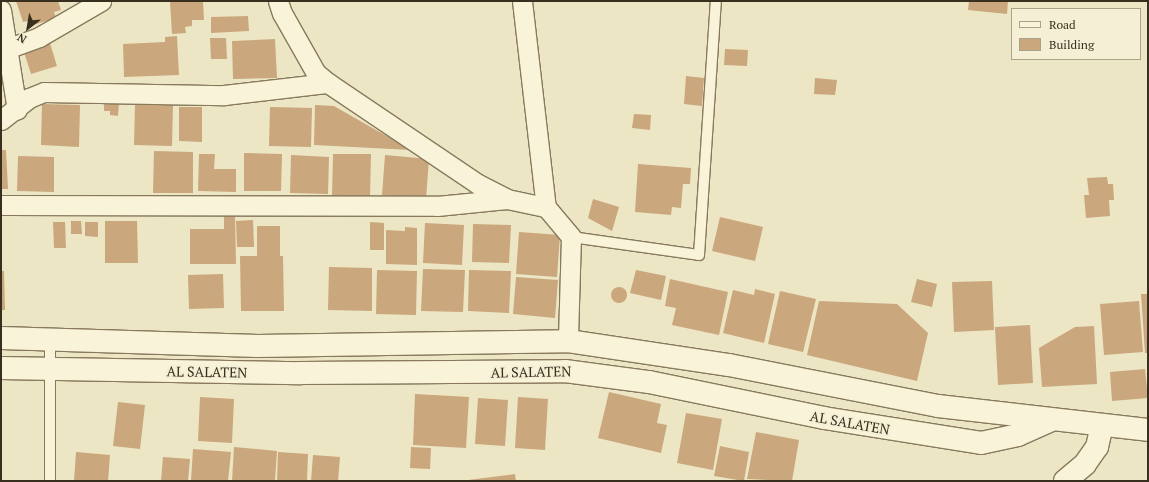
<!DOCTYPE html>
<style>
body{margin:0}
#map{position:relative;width:1149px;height:482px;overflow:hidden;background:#ede6c5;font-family:"PT Serif",serif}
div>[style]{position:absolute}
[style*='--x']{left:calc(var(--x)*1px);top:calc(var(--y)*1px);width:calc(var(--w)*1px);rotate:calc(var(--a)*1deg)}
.building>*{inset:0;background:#caa77c}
.round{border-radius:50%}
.roads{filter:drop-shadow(1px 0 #88795c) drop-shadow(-1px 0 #88795c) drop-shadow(0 1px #88795c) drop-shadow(0 -1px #88795c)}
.service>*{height:10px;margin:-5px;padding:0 5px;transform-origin:5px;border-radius:5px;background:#f8f3d9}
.minor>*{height:19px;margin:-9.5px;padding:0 9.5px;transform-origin:9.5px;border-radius:9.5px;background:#f8f3d9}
.tertiary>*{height:22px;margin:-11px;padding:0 11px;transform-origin:11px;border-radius:11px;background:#f8f3d9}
.secondary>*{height:22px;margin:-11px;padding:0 11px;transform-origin:11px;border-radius:11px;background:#f8f3d9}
span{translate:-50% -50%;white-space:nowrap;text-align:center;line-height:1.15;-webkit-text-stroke:4px #f5f0d5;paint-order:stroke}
.street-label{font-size:14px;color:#382f1f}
.frame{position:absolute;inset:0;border:2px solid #382f1f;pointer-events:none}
.legend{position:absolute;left:1011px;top:8px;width:130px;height:52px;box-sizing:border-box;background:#f5f0d5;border:1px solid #a9a38c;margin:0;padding:5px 7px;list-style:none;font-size:12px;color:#382f1f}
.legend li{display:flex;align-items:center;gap:8px;height:20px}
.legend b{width:20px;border:1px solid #a9a38c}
.north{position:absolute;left:8px;top:8px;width:40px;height:40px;-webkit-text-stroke:3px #f5f0d5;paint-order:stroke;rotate:211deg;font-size:11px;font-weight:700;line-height:16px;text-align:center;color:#382f1f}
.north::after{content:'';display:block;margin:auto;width:14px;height:18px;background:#382f1f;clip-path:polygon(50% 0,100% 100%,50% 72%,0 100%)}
</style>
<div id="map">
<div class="building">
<div style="clip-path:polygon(16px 1px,58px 1px,61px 10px,54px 12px,56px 18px,30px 26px,28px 21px,23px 22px)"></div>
<div style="clip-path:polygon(203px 1px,204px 20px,192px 20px,192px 26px,185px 27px,186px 33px,172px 34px,170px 2px)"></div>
<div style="clip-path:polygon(969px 1px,1008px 1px,1007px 14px,968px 10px)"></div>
<div style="clip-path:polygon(248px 16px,249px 31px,211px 33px,211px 17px)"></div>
<div style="clip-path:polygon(177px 36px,179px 75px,124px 77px,123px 44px,165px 42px,165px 37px)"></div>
<div style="clip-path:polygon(210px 38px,226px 38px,227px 59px,211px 59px)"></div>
<div style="clip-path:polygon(275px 39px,277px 78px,233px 79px,232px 41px)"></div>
<div style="clip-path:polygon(49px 40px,57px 66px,31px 74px,23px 49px)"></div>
<div style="clip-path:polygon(725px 49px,748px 50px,747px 66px,724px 65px)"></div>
<div style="clip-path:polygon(686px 76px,704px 78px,702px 106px,684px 104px)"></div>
<div style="clip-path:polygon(815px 78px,837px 80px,835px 95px,814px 94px)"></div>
<div style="clip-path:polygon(104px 103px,119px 103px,118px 116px,110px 115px,110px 111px,104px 111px)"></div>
<div style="clip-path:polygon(42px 104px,80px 105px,79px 147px,41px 145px)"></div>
<div style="clip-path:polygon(135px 104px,173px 105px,172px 146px,134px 145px)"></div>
<div style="clip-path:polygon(315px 105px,334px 106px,411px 150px,314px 145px)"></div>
<div style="clip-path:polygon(179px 107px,202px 107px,202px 142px,179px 141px)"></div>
<div style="clip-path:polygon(270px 107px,312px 108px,311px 147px,269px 146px)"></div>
<div style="clip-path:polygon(634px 114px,651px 115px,650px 130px,632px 128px)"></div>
<div style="clip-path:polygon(1px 150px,6px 150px,8px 189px,1px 189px)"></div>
<div style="clip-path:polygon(154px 151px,193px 152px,193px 193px,153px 193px)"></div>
<div style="clip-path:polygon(244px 153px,282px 154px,281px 191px,244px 191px)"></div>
<div style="clip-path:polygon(199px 154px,215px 154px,214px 169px,236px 169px,236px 192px,198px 191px)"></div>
<div style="clip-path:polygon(333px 154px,371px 154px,370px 197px,332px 196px)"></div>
<div style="clip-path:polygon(291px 155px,329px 157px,328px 194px,290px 193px)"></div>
<div style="clip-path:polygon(385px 155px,429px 159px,426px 199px,382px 195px)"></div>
<div style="clip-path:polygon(18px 156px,54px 157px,54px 192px,17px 191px)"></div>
<div style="clip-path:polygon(638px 164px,691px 168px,690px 184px,683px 184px,681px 208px,672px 207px,671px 215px,635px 212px)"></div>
<div style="clip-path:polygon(1107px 177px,1108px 184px,1113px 184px,1114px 200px,1109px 200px,1110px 216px,1086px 218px,1084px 195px,1089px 195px,1087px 178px)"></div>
<div style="clip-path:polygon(593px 199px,619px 207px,612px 231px,588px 218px)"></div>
<div style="clip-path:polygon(224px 215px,235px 215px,236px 264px,190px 264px,190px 229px,224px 229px)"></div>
<div style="clip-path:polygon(720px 217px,763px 227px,755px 261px,712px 251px)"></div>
<div style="clip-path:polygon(253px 220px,254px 247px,237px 247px,236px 221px)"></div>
<div style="clip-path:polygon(71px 221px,81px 221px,82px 234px,71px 234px)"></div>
<div style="clip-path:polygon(105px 221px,137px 221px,138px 263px,105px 263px)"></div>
<div style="clip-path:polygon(53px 222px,65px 222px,66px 248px,54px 248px)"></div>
<div style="clip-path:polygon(85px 222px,98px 222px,98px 237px,85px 236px)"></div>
<div style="clip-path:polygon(370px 222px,384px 223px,384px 250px,370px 250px)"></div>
<div style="clip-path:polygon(425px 223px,464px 225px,462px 265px,423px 263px)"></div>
<div style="clip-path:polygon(473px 224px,511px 225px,509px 263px,472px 262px)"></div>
<div style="clip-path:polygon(257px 226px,280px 226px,280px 256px,283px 256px,284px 311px,241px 311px,240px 256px,257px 256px)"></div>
<div style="clip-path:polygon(405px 227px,417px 228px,417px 265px,386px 264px,386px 230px,405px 231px)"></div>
<div style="clip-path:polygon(519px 232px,560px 235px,557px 277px,516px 274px)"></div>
<div style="clip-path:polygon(329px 267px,372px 268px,372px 311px,328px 310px)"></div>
<div style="clip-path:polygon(423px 269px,465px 270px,463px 312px,421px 311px)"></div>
<div style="clip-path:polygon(377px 270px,417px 271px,416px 315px,376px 314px)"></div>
<div style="clip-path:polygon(469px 270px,511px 271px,509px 313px,468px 311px)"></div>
<div style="clip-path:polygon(636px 270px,666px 276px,661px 300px,630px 293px)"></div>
<div style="clip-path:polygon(1px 271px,4px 271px,5px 310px,1px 310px)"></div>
<div style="clip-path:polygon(223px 274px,224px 308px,189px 309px,188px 275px)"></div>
<div style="clip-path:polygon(516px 277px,558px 280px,555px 318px,513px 314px)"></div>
<div style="clip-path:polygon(670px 279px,728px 292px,719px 335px,672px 325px,676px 308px,665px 306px)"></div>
<div style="clip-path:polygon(917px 279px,937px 284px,932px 307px,911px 302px)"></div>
<div style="clip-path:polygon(992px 281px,994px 330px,954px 332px,952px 282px)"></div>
<div class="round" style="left:611px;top:287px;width:16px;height:16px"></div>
<div style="clip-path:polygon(755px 289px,775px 294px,764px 343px,723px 333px,733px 290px,754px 295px)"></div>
<div style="clip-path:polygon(780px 291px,816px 299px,803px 352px,768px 344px)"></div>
<div style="clip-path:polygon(1141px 294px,1148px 294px,1148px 353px,1145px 353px)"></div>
<div style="clip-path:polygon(819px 301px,897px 304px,928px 333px,917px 381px,807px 355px)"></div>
<div style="clip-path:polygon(1139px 301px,1143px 352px,1104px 355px,1100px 304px)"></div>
<div style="clip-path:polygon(1030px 325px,1033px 383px,998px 385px,995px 327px)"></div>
<div style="clip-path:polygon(1094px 326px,1097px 384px,1042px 387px,1039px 348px,1075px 327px)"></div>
<div style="clip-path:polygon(1145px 369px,1148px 398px,1112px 401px,1110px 372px)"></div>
<div style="clip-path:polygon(609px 392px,661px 404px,657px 423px,667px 425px,661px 453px,598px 438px)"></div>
<div style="clip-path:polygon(415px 394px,469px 397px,466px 448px,413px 445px)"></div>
<div style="clip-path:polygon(200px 397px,234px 399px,232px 443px,198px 441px)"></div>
<div style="clip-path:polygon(518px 397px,548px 399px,545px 450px,515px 448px)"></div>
<div style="clip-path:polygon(478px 398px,508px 400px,505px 446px,475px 444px)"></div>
<div style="clip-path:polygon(118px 402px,145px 405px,140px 449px,113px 446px)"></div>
<div style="clip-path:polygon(686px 413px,722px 419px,713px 470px,677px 463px)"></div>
<div style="clip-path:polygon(756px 432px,799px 440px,792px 481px,747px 479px)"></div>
<div style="clip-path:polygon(720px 446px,749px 452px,744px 481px,714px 476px)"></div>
<div style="clip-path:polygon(234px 447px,277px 451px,275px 481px,232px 481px)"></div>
<div style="clip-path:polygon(411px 447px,431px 448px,430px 469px,410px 468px)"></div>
<div style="clip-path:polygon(193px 449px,231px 452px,228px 481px,191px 481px)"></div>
<div style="clip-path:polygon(76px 452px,110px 455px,108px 481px,74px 481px)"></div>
<div style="clip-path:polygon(278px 452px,308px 454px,307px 481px,277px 481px)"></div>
<div style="clip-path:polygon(313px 455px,340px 457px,338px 481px,311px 481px)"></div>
<div style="clip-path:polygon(163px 457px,190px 459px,188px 481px,161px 481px)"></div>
<div style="clip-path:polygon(515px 474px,516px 481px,468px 481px,468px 480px)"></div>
</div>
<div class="roads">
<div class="service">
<div style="--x:571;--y:237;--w:129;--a:8"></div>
<div style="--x:699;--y:255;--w:255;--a:-86.2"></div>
<div style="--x:50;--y:338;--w:143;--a:90"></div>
</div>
<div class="minor">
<div style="--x:278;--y:1;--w:13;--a:72"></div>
<div style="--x:282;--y:13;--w:69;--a:60.5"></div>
<div style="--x:316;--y:73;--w:16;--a:40"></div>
<div style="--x:522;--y:1;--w:207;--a:83.4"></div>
<div style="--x:546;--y:207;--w:39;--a:50"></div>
<div style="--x:571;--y:237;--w:104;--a:91.7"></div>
<div style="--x:1;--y:10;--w:101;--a:80.9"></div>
<div style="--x:9;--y:48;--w:32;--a:-20"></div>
<div style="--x:39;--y:37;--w:72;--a:-30.1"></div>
<div style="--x:1;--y:120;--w:36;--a:-38"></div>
<div style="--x:29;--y:98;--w:16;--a:-22"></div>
<div style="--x:44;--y:92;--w:180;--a:1"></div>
<div style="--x:224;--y:95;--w:105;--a:-6.6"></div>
<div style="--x:328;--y:83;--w:181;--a:34"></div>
<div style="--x:478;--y:184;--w:33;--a:27"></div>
<div style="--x:507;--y:199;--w:40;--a:12"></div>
<div style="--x:1;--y:205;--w:436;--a:0.1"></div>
<div style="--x:437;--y:206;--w:70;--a:-5.7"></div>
</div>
<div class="tertiary">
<div style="--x:1065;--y:481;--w:26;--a:-40"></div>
<div style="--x:1085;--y:464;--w:21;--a:-55"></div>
<div style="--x:1097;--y:447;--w:22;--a:-77"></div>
</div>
<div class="secondary">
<div style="--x:1;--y:338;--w:257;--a:1.8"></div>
<div style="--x:258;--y:346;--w:310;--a:-0.9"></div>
<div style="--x:568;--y:341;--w:163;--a:8.5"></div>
<div style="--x:729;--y:365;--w:213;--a:11.1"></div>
<div style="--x:938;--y:406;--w:211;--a:6.5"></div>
<div style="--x:1;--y:368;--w:299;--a:1"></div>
<div style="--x:300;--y:373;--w:265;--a:-0.4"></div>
<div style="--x:565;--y:371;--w:85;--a:7.5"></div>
<div style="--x:649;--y:382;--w:179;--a:11.6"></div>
<div style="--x:824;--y:418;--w:159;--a:9"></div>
<div style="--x:981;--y:443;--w:38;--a:-12"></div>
<div style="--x:1018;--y:435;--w:35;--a:-24"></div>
</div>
</div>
<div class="street-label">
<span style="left:207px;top:372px;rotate:1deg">AL SALATEN</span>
<span style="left:531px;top:372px;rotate:-1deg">AL SALATEN</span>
<span style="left:850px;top:423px;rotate:10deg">AL SALATEN</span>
</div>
<div class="frame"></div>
<ul class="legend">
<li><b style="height:5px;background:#f8f3d9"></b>Road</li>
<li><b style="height:11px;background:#caa77c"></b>Building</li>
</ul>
<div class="north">N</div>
</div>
